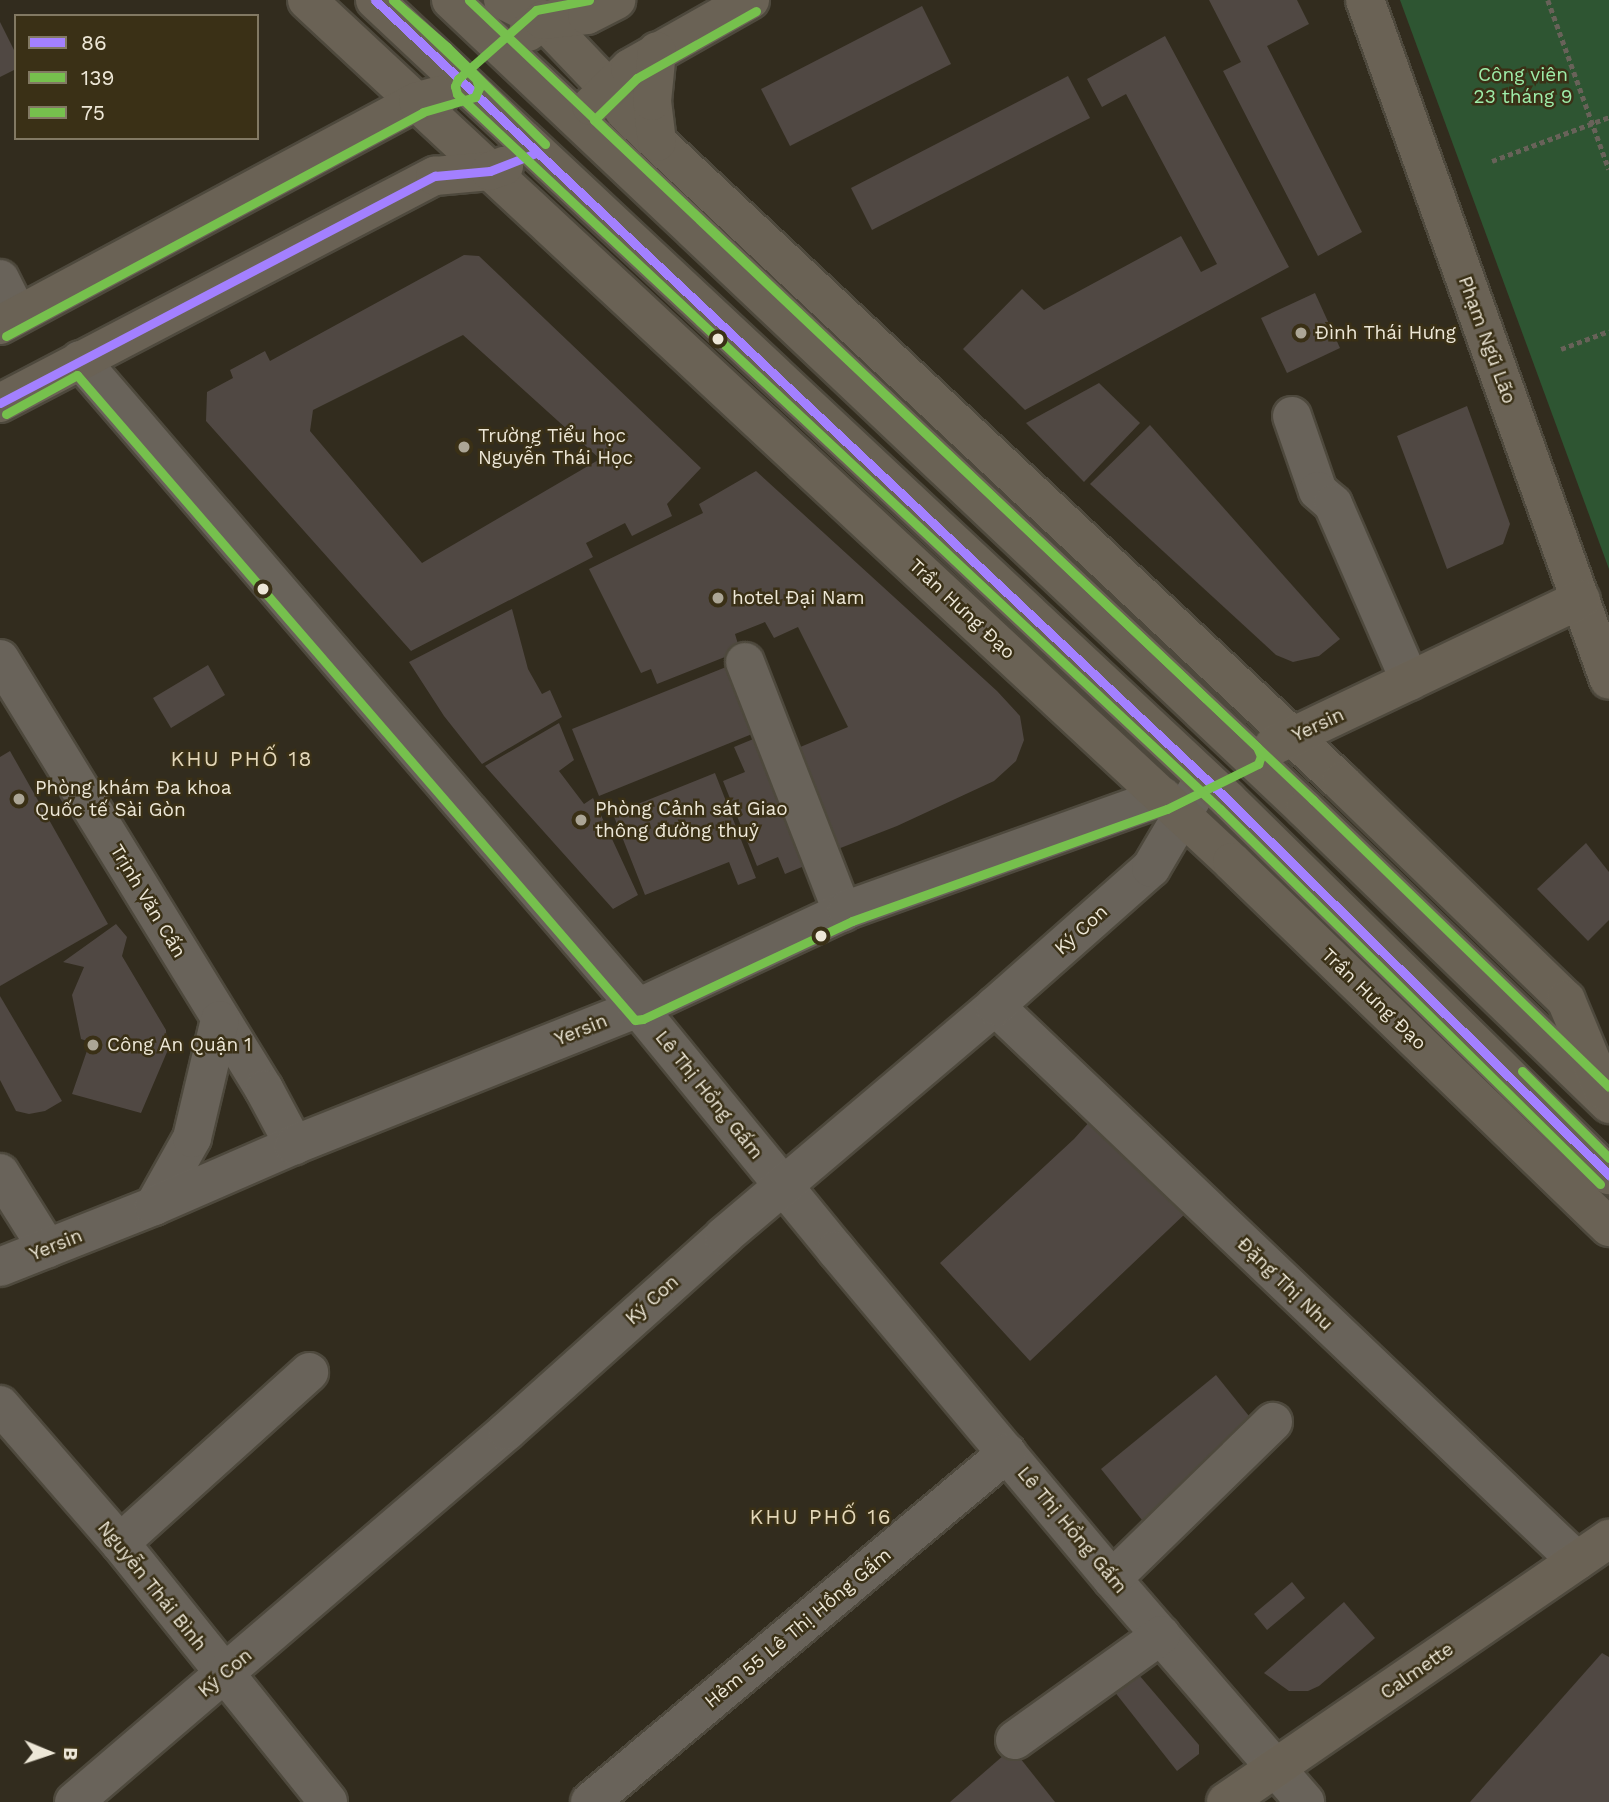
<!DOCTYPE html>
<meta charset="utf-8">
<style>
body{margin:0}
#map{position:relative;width:1609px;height:1802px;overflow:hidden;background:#322c1e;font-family:"Work Sans",sans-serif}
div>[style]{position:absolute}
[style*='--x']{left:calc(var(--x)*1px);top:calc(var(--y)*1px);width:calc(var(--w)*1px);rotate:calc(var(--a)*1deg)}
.green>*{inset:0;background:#2e5532}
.building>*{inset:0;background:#504843}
.path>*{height:4.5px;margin-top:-2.25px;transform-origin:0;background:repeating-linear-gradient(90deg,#686259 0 5px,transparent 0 8.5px)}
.roads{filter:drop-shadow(2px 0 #4e493d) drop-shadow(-2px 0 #4e493d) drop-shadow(0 2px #4e493d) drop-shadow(0 -2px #4e493d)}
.minor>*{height:38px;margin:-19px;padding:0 19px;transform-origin:19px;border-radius:19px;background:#69635a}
.major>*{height:38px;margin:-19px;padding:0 19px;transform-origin:19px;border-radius:19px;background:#6a6255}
.bus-1>*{height:9px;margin:-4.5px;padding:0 4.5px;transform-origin:4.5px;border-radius:4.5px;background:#a380ff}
.bus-2>*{height:9px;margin:-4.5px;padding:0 4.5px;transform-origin:4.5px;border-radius:4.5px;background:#76c04d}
.bus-3>*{height:9px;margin:-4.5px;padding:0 4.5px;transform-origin:4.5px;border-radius:4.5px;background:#76c04d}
.bus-4>*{height:9px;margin:-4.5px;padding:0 4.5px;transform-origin:4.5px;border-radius:4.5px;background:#76c04d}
.dots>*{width:19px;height:19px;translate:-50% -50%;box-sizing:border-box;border:4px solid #3a3016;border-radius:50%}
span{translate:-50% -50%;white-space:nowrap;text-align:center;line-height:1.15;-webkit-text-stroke:5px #3a3016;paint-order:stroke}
.park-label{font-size:19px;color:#9eeda9}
.poi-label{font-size:19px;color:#ede7d7}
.left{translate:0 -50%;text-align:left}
.street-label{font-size:19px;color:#ede7d7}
.neighbourhood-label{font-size:21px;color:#e3d7b8;letter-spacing:2px}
.legend{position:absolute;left:14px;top:14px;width:245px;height:126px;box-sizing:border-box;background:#3a3016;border:2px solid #827963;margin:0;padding:9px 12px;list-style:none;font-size:21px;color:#ede7d7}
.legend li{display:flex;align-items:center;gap:14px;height:35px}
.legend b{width:35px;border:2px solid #827963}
.north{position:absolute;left:14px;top:1718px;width:70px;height:70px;-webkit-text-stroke:5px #3a3016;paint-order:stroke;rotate:92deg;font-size:19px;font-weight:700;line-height:28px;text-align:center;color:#ede7d7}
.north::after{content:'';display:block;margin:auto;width:24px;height:32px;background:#ede7d7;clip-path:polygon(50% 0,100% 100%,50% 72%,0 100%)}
</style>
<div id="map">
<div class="green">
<div style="clip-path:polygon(1400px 0,1609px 0,1609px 569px)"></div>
</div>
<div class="building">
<div style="clip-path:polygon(1209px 0,1297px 0,1309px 24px,1267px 46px,1362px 232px,1318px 256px,1223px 71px,1241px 62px)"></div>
<div style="clip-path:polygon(922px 6px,951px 64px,790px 146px,761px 89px)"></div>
<div style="clip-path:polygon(0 22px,16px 54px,16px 69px,0 77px)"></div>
<div style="clip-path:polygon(1165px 36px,1289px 267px,1025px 410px,963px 349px,1022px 289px,1044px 310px,1181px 236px,1201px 272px,1217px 264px,1126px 94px,1102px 107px,1087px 79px)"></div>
<div style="clip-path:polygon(1068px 76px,1090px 118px,872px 230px,851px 188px)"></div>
<div style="clip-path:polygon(evenodd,464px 255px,479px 256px,701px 468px,667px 504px,672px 516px,632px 536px,625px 523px,586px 543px,593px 557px,411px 651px,206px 421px,207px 392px,233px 378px,230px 370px,265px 351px,270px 361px,464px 255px,463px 335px,600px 459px,422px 563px,310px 431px,313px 410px,463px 335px)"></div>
<div style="clip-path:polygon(1315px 293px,1340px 348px,1287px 373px,1261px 318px)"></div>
<div style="clip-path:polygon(1099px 383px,1140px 423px,1084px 482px,1026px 423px)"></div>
<div style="clip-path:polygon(1467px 406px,1510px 524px,1503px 544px,1447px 569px,1397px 436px)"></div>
<div style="clip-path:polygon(1150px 425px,1340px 639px,1319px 656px,1293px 662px,1276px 655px,1090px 484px)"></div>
<div style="clip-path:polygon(756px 471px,997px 691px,1020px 716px,1024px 740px,1016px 761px,994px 781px,897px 826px,825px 854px,786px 753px,848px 727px,798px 627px,774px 638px,765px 622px,735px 634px,740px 651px,657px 684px,651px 669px,641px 673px,589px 569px,703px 513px,699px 504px)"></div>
<div style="clip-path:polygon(512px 609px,528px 669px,542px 694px,550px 690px,562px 717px,482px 764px,444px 716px,409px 662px)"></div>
<div style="clip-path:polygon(736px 663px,762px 730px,599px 796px,572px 729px)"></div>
<div style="clip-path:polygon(208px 665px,225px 695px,171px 728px,153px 698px)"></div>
<div style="clip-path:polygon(559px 723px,574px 760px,559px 771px,584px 804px,593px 798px,638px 895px,613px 909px,485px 766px)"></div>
<div style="clip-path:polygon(763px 735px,814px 862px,785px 874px,778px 857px,757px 866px,723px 781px,745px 772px,734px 747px)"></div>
<div style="clip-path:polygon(10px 751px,108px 924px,0 986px,0 757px)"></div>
<div style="clip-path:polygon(715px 773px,756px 878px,738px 885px,729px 862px,645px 895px,613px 814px)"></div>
<div style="clip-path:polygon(1586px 843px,1609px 872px,1609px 920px,1588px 941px,1537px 889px)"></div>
<div style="clip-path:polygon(116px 924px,127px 937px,122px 956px,166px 1030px,167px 1052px,141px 1113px,72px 1094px,90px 1042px,81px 1039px,72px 995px,84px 967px,63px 962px)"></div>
<div style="clip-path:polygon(0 996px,62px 1101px,45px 1111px,29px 1114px,16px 1111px,0 1080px)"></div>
<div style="clip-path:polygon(1092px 1119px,1187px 1212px,1030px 1361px,940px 1263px,1074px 1139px)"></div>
<div style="clip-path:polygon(1216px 1375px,1257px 1426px,1142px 1520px,1101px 1469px)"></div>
<div style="clip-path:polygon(1292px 1582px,1305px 1598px,1267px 1630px,1254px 1614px)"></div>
<div style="clip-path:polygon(1344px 1602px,1375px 1638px,1319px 1686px,1308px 1691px,1289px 1691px,1264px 1673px)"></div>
<div style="clip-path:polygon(1602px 1653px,1609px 1657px,1609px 1802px,1470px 1802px)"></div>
<div style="clip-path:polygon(1133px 1668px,1199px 1745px,1199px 1754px,1177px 1771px,1110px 1686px)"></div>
<div style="clip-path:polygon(1012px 1748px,1055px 1802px,950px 1802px)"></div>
</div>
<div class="path">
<div style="--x:1548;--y:0;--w:180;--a:70.2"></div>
<div style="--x:1492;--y:161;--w:125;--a:-20.6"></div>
<div style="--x:1561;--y:349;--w:51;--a:-20.6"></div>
</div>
<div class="roads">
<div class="minor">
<div style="--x:0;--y:279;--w:40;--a:63.4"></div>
<div style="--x:80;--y:360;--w:855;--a:49.27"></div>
<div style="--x:638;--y:1008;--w:313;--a:50.7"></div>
<div style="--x:836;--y:1250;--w:429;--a:50"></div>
<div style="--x:1112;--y:1579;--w:295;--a:49.1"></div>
<div style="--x:1292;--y:416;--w:79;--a:70.9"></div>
<div style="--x:1318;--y:491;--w:20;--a:41"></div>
<div style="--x:1333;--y:504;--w:193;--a:66.5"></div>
<div style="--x:0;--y:659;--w:505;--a:58.45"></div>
<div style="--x:264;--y:1089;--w:64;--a:61.8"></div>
<div style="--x:745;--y:662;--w:269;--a:68.7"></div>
<div style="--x:995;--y:1006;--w:804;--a:43.64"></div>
<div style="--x:0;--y:1173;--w:89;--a:57.9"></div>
<div style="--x:154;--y:1206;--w:78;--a:-60.8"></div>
<div style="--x:192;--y:1138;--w:121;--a:-76.7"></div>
<div style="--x:0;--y:1267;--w:166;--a:-21.6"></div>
<div style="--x:154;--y:1206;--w:153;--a:-23.5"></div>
<div style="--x:294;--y:1145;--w:370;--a:-21.7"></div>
<div style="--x:638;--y:1008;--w:231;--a:-25.1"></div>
<div style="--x:847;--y:910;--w:336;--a:-19.7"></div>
<div style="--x:0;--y:1405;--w:183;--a:49"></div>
<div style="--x:120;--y:1543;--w:332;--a:51.2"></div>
<div style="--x:120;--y:1543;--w:255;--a:-42.1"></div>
<div style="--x:1112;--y:1579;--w:225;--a:-44.3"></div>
<div style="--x:1015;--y:1740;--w:180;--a:-35.7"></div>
<div style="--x:74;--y:1802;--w:570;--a:-40.59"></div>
<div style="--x:507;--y:1431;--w:292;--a:-41.9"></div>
<div style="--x:724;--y:1236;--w:355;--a:-40.3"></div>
<div style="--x:995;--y:1006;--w:208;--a:-41.5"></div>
<div style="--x:1151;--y:868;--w:104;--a:-59.5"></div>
<div style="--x:590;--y:1802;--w:544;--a:-39.93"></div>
</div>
<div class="major">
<div style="--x:307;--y:0;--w:1264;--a:42.98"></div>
<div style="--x:1232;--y:862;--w:525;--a:44.07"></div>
<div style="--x:375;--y:0;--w:1169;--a:43.16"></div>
<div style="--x:1228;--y:800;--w:535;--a:44.55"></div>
<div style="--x:451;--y:0;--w:1176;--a:43.45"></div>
<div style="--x:1305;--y:809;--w:424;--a:44.1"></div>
<div style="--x:503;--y:0;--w:45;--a:26.6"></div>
<div style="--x:543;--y:20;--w:95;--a:46.3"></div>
<div style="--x:609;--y:89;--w:28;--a:55"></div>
<div style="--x:625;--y:112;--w:981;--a:43.1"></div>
<div style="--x:1341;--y:782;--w:313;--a:44.1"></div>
<div style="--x:1566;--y:1000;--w:99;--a:67.3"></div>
<div style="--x:1365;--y:0;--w:722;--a:70.26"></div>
<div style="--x:528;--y:32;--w:19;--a:-39"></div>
<div style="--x:543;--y:20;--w:44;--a:-6.5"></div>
<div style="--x:587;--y:15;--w:33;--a:-27"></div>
<div style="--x:591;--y:106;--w:54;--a:-44.3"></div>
<div style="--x:630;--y:68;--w:138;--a:-29.5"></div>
<div style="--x:657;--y:142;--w:41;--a:-97"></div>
<div style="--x:652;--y:101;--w:50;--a:-84.3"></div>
<div style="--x:0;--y:325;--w:474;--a:-28.2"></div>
<div style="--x:418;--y:101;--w:24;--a:-15"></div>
<div style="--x:0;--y:403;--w:491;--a:-27.6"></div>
<div style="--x:435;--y:176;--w:55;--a:-5.2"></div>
<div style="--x:490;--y:171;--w:15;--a:-20"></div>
<div style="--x:1273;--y:746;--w:341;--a:-25.5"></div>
<div style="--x:1226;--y:1802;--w:465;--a:-34.5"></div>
</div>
</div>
<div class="bus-1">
<div style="--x:375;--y:0;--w:1169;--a:43.16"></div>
<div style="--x:1228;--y:800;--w:535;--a:44.55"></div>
<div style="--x:0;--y:403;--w:491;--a:-27.6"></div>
<div style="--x:435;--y:176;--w:55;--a:-5.2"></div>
<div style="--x:490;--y:171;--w:49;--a:-21.4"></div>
</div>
<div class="bus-2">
<div style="--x:6;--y:336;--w:473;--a:-28.2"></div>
<div style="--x:423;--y:112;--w:54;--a:-16.1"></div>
<div style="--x:475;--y:97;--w:10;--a:-66"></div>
<div style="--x:479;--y:88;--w:9;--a:-108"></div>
<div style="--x:476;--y:79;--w:115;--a:-136.4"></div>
<div style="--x:6;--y:414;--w:81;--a:-28.8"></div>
<div style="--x:77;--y:375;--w:853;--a:49.14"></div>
<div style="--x:635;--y:1020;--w:8;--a:-7"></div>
<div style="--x:643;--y:1019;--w:231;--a:-25.1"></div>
<div style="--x:852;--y:921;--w:334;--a:-19.6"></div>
<div style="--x:1167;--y:809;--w:102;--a:-26.3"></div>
<div style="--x:1258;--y:764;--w:9;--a:-69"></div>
<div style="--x:1261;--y:756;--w:10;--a:-114"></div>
<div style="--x:1257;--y:747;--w:1086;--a:-136.53"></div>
</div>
<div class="bus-3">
<div style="--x:393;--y:0;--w:72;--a:41"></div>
<div style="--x:447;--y:47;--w:138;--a:44.7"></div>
<div style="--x:756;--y:11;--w:137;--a:150.6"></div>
<div style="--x:637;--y:78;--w:60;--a:135.7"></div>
<div style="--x:594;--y:120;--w:990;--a:43.4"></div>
<div style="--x:1313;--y:800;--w:412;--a:44.1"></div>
<div style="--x:1522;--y:1071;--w:123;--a:45"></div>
</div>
<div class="bus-4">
<div style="--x:589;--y:0;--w:54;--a:169.3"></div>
<div style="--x:536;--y:10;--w:104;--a:138.5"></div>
<div style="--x:458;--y:79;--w:8;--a:113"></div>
<div style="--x:455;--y:86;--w:8;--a:76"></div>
<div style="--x:457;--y:94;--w:1046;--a:43.14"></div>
<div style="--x:1220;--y:809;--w:534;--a:44.62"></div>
</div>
<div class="dots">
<div style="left:1301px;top:333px;background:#aca696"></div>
<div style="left:718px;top:339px;background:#ede7d7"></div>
<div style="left:464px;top:447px;background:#aca696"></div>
<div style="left:263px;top:589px;background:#ede7d7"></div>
<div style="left:718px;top:598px;background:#aca696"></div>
<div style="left:19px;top:799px;background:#aca696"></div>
<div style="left:581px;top:820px;background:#aca696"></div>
<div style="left:821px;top:936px;background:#ede7d7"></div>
<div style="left:93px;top:1045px;background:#aca696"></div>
</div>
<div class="park-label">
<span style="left:1523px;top:86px">Công viên<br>23 tháng 9</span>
</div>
<div class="poi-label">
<span class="left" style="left:1315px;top:333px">Đình Thái Hưng</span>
<span class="left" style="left:478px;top:447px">Trường Tiểu học<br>Nguyễn Thái Học</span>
<span class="left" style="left:732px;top:598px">hotel Đại Nam</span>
<span class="left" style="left:35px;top:799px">Phòng khám Đa khoa<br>Quốc tế Sài Gòn</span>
<span class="left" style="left:595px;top:820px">Phòng Cảnh sát Giao<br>thông đường thuỷ</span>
<span class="left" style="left:107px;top:1045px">Công An Quận 1</span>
</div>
<div class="street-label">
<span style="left:1487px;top:340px;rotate:70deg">Phạm Ngũ Lão</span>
<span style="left:962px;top:609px;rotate:43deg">Trần Hưng Đạo</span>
<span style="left:1318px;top:725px;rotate:-25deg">Yersin</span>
<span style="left:148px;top:901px;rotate:59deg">Trịnh Văn Cấn</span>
<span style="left:1081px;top:930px;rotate:-42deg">Ký Con</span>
<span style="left:1374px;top:999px;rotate:44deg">Trần Hưng Đạo</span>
<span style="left:581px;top:1030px;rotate:-22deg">Yersin</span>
<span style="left:709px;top:1095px;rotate:51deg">Lê Thị Hồng Gấm</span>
<span style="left:56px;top:1245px;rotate:-22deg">Yersin</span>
<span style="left:1285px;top:1284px;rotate:44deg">Ðặng Thị Nhu</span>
<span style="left:652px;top:1300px;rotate:-42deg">Ký Con</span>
<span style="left:1072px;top:1530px;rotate:50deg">Lê Thị Hồng Gấm</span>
<span style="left:152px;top:1586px;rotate:51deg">Nguyễn Thái Bình</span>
<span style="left:798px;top:1628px;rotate:-40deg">Hẻm 55 Lê Thị Hồng Gấm</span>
<span style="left:1417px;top:1671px;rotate:-35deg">Calmette</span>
<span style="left:225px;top:1673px;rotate:-40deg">Ký Con</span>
</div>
<div class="neighbourhood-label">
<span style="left:242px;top:759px">KHU PHỐ 18</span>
<span style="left:821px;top:1517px">KHU PHỐ 16</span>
</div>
<ul class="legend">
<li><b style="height:9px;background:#a380ff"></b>86</li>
<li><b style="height:9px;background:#76c04d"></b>139</li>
<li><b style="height:9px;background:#76c04d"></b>75</li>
</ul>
<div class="north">B</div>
</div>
